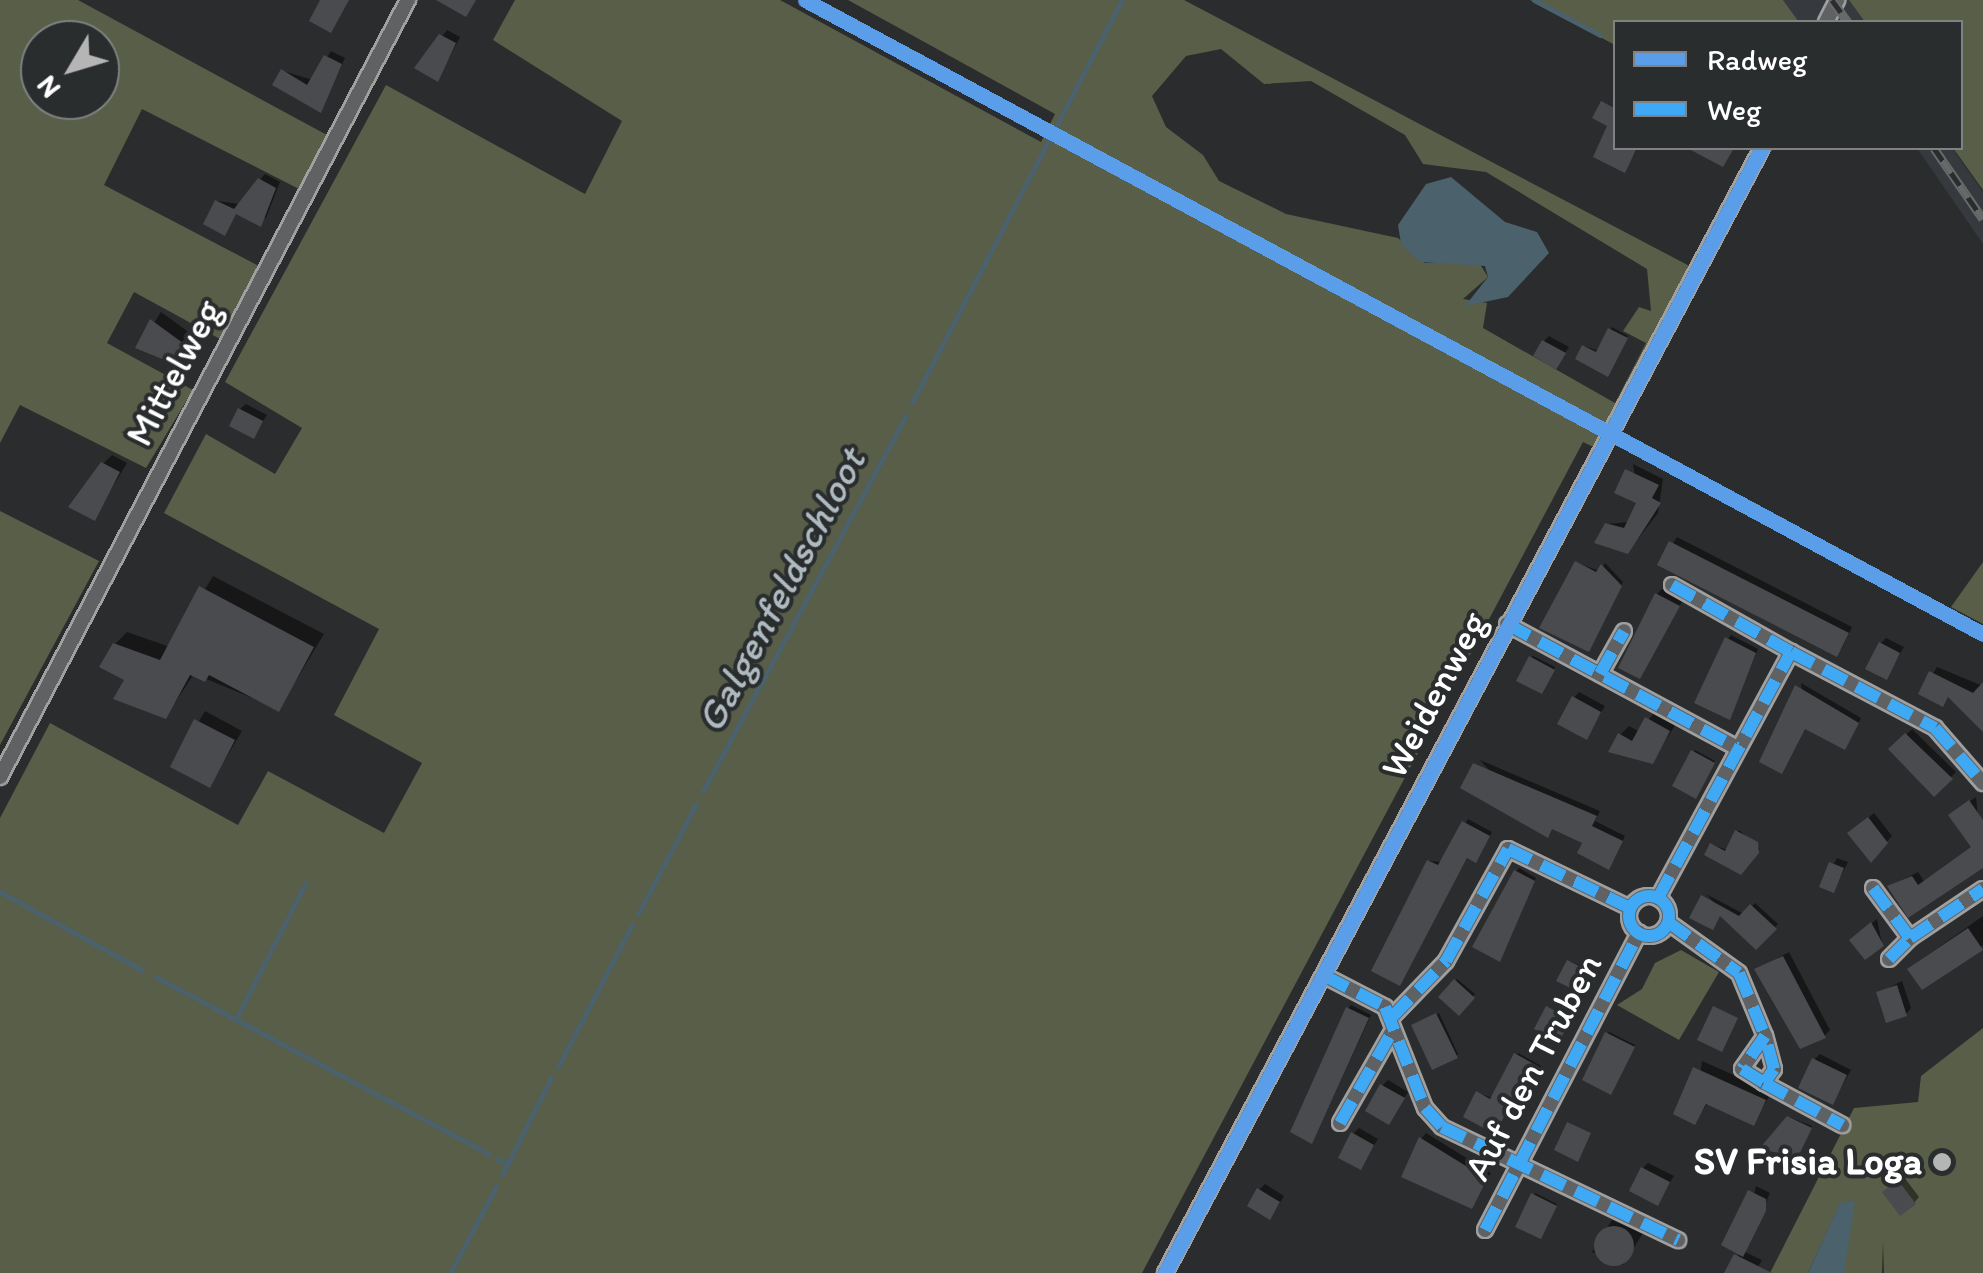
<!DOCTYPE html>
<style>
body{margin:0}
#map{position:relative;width:1983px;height:1273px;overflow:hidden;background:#2b2c2d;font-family:Itim,sans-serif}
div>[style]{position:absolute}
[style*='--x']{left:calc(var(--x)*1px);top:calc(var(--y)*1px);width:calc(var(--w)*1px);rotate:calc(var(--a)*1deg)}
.built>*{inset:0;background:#363a3f}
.green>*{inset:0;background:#585e48}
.water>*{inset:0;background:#4b616c}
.shadow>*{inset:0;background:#0007}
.stream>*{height:5px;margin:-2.5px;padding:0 2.5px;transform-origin:2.5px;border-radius:2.5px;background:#4b616c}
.building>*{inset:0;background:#494b4f}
.round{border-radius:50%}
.roads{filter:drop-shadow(2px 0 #a0a0a0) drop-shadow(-2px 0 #a0a0a0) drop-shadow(0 2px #a0a0a0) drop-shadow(0 -2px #a0a0a0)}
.minor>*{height:14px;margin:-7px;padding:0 7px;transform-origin:7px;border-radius:7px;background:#606162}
.minor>.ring{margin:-7px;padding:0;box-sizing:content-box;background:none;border:14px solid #606162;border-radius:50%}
.rail>*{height:9px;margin-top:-4.5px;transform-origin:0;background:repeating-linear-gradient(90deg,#2a2d2e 0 15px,#686969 0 30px);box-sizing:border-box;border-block:2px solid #686969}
.quiet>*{height:12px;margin-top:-6px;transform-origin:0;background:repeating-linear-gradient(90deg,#3fa9f5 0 25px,transparent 0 37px)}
.quiet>.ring{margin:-6px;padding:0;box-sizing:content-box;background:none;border:12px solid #3fa9f5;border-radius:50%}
.cycleway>*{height:15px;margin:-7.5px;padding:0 7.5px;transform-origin:7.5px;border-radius:7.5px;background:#5a9eea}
.dots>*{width:28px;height:28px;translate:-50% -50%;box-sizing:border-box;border:5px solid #2a2d2e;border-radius:50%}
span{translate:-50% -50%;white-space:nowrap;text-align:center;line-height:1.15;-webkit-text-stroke:8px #2a2d2e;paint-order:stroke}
.street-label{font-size:38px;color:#fff}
.poi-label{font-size:38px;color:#fff;font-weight:700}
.right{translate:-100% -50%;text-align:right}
.water-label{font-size:40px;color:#afbac0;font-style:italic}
.legend{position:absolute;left:1613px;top:20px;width:350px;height:130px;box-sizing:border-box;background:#2a2d2e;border:2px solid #7f8182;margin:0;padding:12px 18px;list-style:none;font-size:30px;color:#fff}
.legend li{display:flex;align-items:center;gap:20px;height:50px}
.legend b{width:50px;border:2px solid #7f8182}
.north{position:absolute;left:20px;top:20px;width:100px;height:100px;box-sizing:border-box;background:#2a2d2e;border:2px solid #7f8182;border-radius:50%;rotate:232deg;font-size:28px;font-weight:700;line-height:40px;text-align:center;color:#fff}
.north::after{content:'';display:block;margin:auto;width:35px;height:45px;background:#b5b5b6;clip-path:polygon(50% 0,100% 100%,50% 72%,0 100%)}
</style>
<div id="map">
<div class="built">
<div style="clip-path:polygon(1783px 0,1849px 0,1865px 22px,1799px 22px)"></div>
<div style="clip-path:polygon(1917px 148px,1952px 148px,1983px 192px,1983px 244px)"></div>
</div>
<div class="green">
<div style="clip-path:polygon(evenodd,0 0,78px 0,327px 135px,299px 189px,142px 109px,104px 185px,259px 266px,220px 339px,134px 292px,107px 343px,193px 390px,146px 468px,20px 405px,0 443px,0 0,40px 40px,100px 40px,100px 100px,40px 100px,40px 40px)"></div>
<div style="clip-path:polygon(evenodd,515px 0,780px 0,1041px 142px,1055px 114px,848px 0,1184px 0,1699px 271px,1606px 453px,1583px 442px,1142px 1273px,0 1273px,0 818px,50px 723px,238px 825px,268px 771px,384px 833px,422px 763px,334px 715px,379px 629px,164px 513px,206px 434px,275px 474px,302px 428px,225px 382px,386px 85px,585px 194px,622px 121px,493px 40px,515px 0,1221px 49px,1264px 84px,1311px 81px,1405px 135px,1423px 164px,1486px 172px,1647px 269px,1651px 311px,1639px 307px,1623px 331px,1646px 343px,1615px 403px,1483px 328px,1487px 303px,1463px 299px,1488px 277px,1478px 261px,1425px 263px,1398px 238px,1286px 214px,1219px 181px,1203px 155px,1166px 127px,1152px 96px,1186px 56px,1221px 49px)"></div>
<div style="clip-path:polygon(1530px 0,1783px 0,1799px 22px,1616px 22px,1615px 45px)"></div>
<div style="clip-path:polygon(1849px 0,1983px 0,1983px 190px,1953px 148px,1960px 148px,1960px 22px,1865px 22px)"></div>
<div style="clip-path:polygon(0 511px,99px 561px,0 745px)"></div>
<div style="clip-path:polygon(1983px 562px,1983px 624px,1951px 607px)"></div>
<div style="clip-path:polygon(1681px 950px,1719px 972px,1679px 1040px,1617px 1005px,1642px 989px,1655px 963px)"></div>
<div style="clip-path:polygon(1983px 1028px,1983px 1273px,1884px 1273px,1883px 1242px,1882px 1273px,1844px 1273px,1840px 1204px,1808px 1273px,1770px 1273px,1854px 1108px,1918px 1102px,1921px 1076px)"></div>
</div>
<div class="water">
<div style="clip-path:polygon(1451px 177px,1505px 222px,1537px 232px,1549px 253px,1508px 297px,1465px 306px,1488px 277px,1485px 266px,1420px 262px,1401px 244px,1398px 225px,1426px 184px)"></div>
<div style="clip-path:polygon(1855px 1201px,1844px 1273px,1808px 1273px,1840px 1203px)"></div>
</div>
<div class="shadow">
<div style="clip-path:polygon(447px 30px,460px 37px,438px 79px,418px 68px)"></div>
<div style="clip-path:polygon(331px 51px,345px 58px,321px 110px,283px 71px,313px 80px)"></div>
<div style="clip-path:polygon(1608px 97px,1616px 148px,1638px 148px,1625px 170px,1596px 156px,1611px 125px)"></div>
<div style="clip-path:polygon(265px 174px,280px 182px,266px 218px,237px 212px,224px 232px,217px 201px,239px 204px)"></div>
<div style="clip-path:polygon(161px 312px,194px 336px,176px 362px,139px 347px)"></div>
<div style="clip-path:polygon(1612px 327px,1628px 336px,1609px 372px,1584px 346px,1599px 351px)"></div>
<div style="clip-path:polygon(1549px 336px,1569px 347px,1556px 367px,1544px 341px)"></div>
<div style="clip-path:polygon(246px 404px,267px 415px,253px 436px,240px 409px)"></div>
<div style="clip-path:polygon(112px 455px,127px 463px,94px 518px,103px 464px)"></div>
<div style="clip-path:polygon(1633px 464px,1663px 479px,1658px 513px,1634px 544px,1607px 524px,1629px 522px,1639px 501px)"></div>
<div style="clip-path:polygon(1677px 537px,1852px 627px,1842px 648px,1836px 654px,1660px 564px)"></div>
<div style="clip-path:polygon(1577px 563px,1600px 571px,1605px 563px,1623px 582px,1591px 646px)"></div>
<div style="clip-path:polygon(213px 576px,324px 634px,279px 709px,194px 674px,166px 716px,127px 679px,115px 644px,127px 632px,170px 647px)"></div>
<div style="clip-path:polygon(1662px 589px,1683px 600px,1640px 676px,1657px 594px)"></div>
<div style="clip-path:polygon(1731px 635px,1758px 649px,1730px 717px,1728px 639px)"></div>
<div style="clip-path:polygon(1886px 638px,1904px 647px,1886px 677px,1881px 643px)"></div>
<div style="clip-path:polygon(1533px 656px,1555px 667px,1544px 689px,1531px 658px)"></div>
<div style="clip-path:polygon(1937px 667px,1983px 686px,1983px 728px,1950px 695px,1943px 704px,1921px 693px)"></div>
<div style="clip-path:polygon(1801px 683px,1861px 718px,1849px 742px,1806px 727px)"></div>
<div style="clip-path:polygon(1579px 692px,1605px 706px,1586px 737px,1574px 698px)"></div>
<div style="clip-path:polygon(1656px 710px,1678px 721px,1652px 761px,1620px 735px,1629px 726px,1640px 732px)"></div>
<div style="clip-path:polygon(205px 711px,242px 731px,210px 785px,173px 766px)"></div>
<div style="clip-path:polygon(1912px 729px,1956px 772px,1934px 794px,1892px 749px)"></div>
<div style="clip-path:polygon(1695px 750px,1715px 761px,1697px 794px,1693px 752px)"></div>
<div style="clip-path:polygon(1480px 760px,1600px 811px,1595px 821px,1625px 836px,1613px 862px,1554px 826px,1547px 835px)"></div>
<div style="clip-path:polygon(1976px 797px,1983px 865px,1909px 914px,1890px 886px,1918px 872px,1924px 881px,1973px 847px,1957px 810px)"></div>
<div style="clip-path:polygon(1874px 813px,1892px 836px,1871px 859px,1856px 828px)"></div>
<div style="clip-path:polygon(1468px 819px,1492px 832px,1479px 856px,1468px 856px,1403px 980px,1429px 861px,1442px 862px)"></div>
<div style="clip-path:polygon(1739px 830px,1760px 849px,1740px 871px,1712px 845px,1728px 850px)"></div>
<div style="clip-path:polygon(1837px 858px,1848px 862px,1834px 890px,1822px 886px)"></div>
<div style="clip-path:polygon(1519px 868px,1536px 878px,1502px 956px,1516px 872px)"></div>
<div style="clip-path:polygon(1706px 894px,1744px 914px,1755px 903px,1778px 924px,1756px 947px)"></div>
<div style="clip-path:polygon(1983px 916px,1983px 945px,1923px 987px,1915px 964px)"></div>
<div style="clip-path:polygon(1877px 919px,1882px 944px,1857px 935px)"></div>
<div style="clip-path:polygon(1789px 952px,1830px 1030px,1824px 1036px,1759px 968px)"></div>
<div style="clip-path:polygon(1569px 961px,1598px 972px,1589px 991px)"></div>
<div style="clip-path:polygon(1457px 979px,1475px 994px,1459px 1012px,1441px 997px)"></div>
<div style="clip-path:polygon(1902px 981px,1911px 1008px,1906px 1014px,1879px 993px)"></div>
<div style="clip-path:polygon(1351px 1005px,1371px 1015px,1315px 1137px,1348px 1009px)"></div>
<div style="clip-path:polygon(1439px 1013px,1458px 1054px,1456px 1056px,1416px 1024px)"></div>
<div style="clip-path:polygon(1609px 1032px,1635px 1045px,1613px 1090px,1607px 1034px)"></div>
<div style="clip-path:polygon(1518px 1053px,1543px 1067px,1530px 1091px,1518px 1088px,1496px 1129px,1478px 1093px,1493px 1098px)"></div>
<div style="clip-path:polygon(1820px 1054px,1851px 1070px,1833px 1102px,1814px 1060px)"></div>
<div style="clip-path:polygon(1702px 1061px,1772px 1092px,1753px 1123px,1708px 1103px,1695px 1122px)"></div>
<div style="clip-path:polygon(1388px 1080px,1408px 1092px,1389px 1122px,1382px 1086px)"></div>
<div style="clip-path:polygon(1789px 1117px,1812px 1126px,1800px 1152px,1763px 1147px)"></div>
<div style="clip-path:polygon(1359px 1128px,1378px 1139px,1360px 1167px,1353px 1134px)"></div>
<div style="clip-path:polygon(1426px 1133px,1491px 1173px,1471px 1206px,1421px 1139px)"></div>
<div style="clip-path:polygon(1648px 1163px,1674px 1176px,1657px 1203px,1643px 1168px)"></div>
<div style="clip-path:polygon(1904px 1177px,1919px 1197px,1914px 1203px,1891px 1186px)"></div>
<div style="clip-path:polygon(1265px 1184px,1284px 1196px,1275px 1211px,1259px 1190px)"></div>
<div style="clip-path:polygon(1756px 1186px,1770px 1193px,1745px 1252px,1762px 1260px,1755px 1273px,1734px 1273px)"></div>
<div style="clip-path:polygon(1535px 1193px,1557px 1204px,1542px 1234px,1534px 1195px)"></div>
<div style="clip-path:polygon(1612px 1220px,1643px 1233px,1623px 1265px,1592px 1252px)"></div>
</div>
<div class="stream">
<div style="--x:1534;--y:0;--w:75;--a:27.9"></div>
<div style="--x:912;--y:403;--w:454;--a:-62.5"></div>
<div style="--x:703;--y:791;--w:427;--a:-61.6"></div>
<div style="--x:0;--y:892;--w:162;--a:28.8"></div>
<div style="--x:638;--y:914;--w:124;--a:-62.2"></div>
<div style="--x:156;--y:977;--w:377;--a:28"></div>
<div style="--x:236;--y:1019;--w:152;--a:-62.9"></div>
<div style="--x:558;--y:1067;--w:160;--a:-62.5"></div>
<div style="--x:497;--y:1159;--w:12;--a:24"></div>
<div style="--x:502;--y:1175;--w:109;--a:-63.2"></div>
<div style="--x:450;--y:1273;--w:98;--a:-61.9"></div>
</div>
<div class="building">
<div style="clip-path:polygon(320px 0,349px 0,331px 33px,309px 21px)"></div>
<div style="clip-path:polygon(436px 0,476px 0,466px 17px)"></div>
<div style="clip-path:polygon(439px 34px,456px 43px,438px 82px,414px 68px)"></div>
<div style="clip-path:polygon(324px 55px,342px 64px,321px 113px,272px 85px,281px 69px,307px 85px)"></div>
<div style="clip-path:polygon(1601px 101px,1616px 109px,1616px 148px,1637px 148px,1625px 173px,1593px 157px,1607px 126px,1592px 118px)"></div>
<div style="clip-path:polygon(1687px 148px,1734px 148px,1723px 167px)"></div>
<div style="clip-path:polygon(258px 178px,276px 188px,261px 227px,236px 214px,225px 236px,203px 224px,215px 200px,234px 209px)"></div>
<div style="clip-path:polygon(150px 319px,187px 346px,177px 365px,135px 348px)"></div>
<div style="clip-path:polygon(1608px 328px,1628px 338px,1608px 377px,1575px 359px,1582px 345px,1596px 352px)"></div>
<div style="clip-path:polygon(1542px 340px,1566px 353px,1556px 370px,1533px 356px)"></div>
<div style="clip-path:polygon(238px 408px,263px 421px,254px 439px,229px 426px)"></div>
<div style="clip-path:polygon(101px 462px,120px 472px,95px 521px,68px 507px)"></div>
<div style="clip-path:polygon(1625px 469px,1659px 485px,1652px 498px,1661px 503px,1628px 554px,1594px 543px,1605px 523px,1624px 528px,1636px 503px,1614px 493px)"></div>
<div style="clip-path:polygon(1669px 541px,1849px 633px,1837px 657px,1657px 565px)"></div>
<div style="clip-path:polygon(1575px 561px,1596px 572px,1601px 564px,1622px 586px,1589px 652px,1539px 628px)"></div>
<div style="clip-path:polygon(199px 586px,314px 647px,279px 712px,209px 675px,205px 682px,190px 675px,166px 719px,113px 699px,124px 680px,99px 667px,113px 643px,160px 660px)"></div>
<div style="clip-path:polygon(1655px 593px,1680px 606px,1640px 679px,1618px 668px)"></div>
<div style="clip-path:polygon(1725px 637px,1756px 653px,1730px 720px,1694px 703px)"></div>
<div style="clip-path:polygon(1879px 642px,1900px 653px,1887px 680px,1865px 669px)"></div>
<div style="clip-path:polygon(1529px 656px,1555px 670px,1542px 694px,1516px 681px)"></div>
<div style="clip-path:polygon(1929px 671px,1973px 693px,1983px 682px,1983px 732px,1948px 697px,1943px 707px,1918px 694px)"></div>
<div style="clip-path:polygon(1795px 685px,1859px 723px,1845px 750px,1805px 729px,1782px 774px,1759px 762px)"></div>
<div style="clip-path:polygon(1572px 696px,1601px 712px,1587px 740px,1557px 724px)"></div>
<div style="clip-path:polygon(1645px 717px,1670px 731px,1653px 764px,1608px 752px,1618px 733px,1632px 741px)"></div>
<div style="clip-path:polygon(194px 719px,235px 740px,210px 788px,170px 767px)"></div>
<div style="clip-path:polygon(1905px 733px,1953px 779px,1934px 797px,1888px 749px)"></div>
<div style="clip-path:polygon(1691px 750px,1715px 763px,1696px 799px,1672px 786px)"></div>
<div style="clip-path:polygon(1473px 763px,1597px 816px,1592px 826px,1623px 841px,1609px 870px,1577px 853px,1582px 843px,1552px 829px,1548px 838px,1460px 788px)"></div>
<div style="clip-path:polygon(1969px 800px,1983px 820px,1983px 868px,1908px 918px,1887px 886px,1912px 876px,1918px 885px,1971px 847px,1948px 815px)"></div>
<div style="clip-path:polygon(1868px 817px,1888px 843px,1871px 863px,1847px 833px)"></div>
<div style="clip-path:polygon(1462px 821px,1490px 836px,1476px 863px,1467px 858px,1400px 986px,1371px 971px,1427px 860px,1438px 865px)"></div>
<div style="clip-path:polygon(1735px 830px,1758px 842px,1759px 853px,1741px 875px,1704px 855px,1710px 843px,1725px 851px)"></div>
<div style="clip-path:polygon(1829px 862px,1844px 868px,1834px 893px,1819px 887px)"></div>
<div style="clip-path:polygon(1514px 870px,1535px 881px,1500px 962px,1472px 947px)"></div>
<div style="clip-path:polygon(1701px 895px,1739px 916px,1750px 904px,1777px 929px,1756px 950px,1720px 916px,1713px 930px,1689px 918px)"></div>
<div style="clip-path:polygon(1871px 922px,1884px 946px,1865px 960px,1849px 940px)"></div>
<div style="clip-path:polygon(1968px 928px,1983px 950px,1922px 990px,1907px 969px)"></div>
<div style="clip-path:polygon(1783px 956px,1826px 1038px,1800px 1049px,1754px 969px)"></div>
<div style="clip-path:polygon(1567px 960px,1598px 975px,1587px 996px,1556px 981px)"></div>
<div style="clip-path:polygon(1454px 979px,1475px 998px,1459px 1016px,1438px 997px)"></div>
<div style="clip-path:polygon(1897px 985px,1907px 1016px,1886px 1023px,1876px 992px)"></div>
<div style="clip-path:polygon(1546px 1006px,1571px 1019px,1559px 1042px,1534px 1029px)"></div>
<div style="clip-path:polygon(1713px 1006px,1738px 1018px,1722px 1052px,1697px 1040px)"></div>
<div style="clip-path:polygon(1346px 1007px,1369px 1018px,1312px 1144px,1290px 1132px)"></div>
<div style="clip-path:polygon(1436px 1013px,1458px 1058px,1432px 1070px,1411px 1025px)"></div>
<div style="clip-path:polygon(1605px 1032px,1635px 1047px,1611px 1095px,1582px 1080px)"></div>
<div style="clip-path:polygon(1514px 1053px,1543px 1069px,1529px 1096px,1518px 1090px,1495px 1134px,1463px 1117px,1476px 1091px,1490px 1099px)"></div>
<div style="clip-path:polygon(1812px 1058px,1847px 1075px,1833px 1105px,1798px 1088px)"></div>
<div style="clip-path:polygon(1693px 1067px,1766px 1100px,1754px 1126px,1706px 1104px,1695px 1125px,1673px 1114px)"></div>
<div style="clip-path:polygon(1380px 1084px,1405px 1098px,1389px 1125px,1365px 1111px)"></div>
<div style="clip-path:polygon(1787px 1116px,1812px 1128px,1798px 1157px,1759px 1149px)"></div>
<div style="clip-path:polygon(1567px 1122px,1591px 1133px,1578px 1162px,1554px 1150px)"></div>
<div style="clip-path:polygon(1351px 1132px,1374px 1145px,1361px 1170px,1338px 1158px)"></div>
<div style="clip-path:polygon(1419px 1137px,1487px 1179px,1472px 1209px,1401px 1177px)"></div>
<div style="clip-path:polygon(1641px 1167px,1670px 1182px,1658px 1206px,1629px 1191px)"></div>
<div style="clip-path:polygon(1898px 1180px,1916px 1204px,1900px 1216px,1882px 1192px)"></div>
<div style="clip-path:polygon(1257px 1188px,1280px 1202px,1270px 1220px,1247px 1206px)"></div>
<div style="clip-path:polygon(1748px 1190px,1766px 1199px,1766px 1211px,1743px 1257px,1721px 1245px)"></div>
<div style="clip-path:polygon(1531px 1193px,1557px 1206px,1541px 1239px,1515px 1227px)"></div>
<div class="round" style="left:1594px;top:1226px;width:40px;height:40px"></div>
<div style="clip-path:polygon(1734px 1254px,1772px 1273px,1724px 1273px)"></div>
</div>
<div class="roads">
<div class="minor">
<div style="--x:1826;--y:22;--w:25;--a:-63"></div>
<div style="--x:1672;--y:585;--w:137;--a:29.4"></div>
<div style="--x:1507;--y:624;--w:261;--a:28.3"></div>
<div style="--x:1600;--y:674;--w:49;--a:-60.8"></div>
<div style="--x:0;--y:777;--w:878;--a:-62.3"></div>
<div style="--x:1873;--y:888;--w:62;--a:53.5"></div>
<div style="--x:1910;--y:938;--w:88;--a:-33.9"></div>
<div class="ring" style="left:1629px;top:896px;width:26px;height:26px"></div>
<div style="--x:1658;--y:898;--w:280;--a:-61.6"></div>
<div style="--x:1791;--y:652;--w:163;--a:27.8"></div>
<div style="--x:1935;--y:728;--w:73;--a:48.9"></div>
<div style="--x:1668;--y:922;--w:87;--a:35.7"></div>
<div style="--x:1739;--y:973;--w:68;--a:67.6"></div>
<div style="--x:1765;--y:1036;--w:40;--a:124.9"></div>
<div style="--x:1742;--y:1069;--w:26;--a:32"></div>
<div style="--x:1764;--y:1083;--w:17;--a:-54"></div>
<div style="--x:1774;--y:1069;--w:34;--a:-105"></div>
<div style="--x:1889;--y:959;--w:30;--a:-45"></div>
<div style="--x:1325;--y:976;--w:68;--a:27.3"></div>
<div style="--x:1385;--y:1007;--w:109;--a:68.4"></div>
<div style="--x:1425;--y:1108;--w:25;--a:48"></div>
<div style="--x:1442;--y:1127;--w:262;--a:25.6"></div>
<div style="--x:1392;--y:1017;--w:78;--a:-46"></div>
<div style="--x:1446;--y:961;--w:128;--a:-61"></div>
<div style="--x:1508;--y:849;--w:136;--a:25.8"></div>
<div style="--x:1764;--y:1083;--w:89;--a:28.3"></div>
<div style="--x:1340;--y:1123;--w:107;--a:-60.3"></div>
<div style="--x:1485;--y:1230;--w:335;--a:-62.6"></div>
<div style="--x:1165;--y:1273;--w:1274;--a:-62.05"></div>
</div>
</div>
<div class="rail">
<div style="--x:1832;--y:0;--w:27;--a:54"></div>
<div style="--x:1934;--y:148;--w:86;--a:55.4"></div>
</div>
<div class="quiet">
<div style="--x:1672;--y:585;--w:137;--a:29.4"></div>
<div style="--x:1507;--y:624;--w:261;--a:28.3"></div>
<div style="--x:1600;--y:674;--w:49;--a:-60.8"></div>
<div style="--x:1873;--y:888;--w:62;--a:53.5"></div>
<div style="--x:1910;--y:938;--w:88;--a:-33.9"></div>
<div class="ring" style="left:1629px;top:896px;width:28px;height:28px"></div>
<div style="--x:1658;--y:898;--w:280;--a:-61.6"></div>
<div style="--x:1791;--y:652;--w:163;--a:27.8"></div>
<div style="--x:1935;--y:728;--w:73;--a:48.9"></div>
<div style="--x:1668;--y:922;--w:87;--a:35.7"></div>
<div style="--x:1739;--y:973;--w:68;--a:67.6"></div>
<div style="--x:1765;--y:1036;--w:40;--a:124.9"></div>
<div style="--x:1742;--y:1069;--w:26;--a:32"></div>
<div style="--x:1764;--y:1083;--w:17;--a:-54"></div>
<div style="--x:1774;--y:1069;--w:34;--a:-105"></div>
<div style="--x:1889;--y:959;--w:30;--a:-45"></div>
<div style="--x:1325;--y:976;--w:68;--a:27.3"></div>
<div style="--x:1385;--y:1007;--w:109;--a:68.4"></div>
<div style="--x:1425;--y:1108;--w:25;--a:48"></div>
<div style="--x:1442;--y:1127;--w:262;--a:25.6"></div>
<div style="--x:1392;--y:1017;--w:78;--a:-46"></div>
<div style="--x:1446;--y:961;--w:128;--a:-61"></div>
<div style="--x:1508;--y:849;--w:136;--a:25.8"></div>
<div style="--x:1764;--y:1083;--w:89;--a:28.3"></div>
<div style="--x:1340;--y:1123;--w:107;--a:-60.3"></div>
<div style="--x:1485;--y:1230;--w:335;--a:-62.6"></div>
</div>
<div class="cycleway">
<div style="--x:805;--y:0;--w:1338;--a:28.29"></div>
<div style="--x:1165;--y:1273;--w:1274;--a:-62.05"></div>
</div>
<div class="dots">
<div style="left:1942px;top:1162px;background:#b5b5b6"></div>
</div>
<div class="street-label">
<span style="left:174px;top:373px;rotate:-62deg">Mittelweg</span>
<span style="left:1434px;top:695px;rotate:-62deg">Weidenweg</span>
<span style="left:1533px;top:1067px;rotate:-62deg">Auf den Truben</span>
</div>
<div class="poi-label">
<span class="right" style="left:1922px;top:1162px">SV Frisia Loga</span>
</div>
<div class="water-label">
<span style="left:780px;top:590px;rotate:-62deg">Galgenfeldschloot</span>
</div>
<ul class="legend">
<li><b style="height:12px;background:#5a9eea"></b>Radweg</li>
<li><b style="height:12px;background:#3fa9f5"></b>Weg</li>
</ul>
<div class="north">N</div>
</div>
